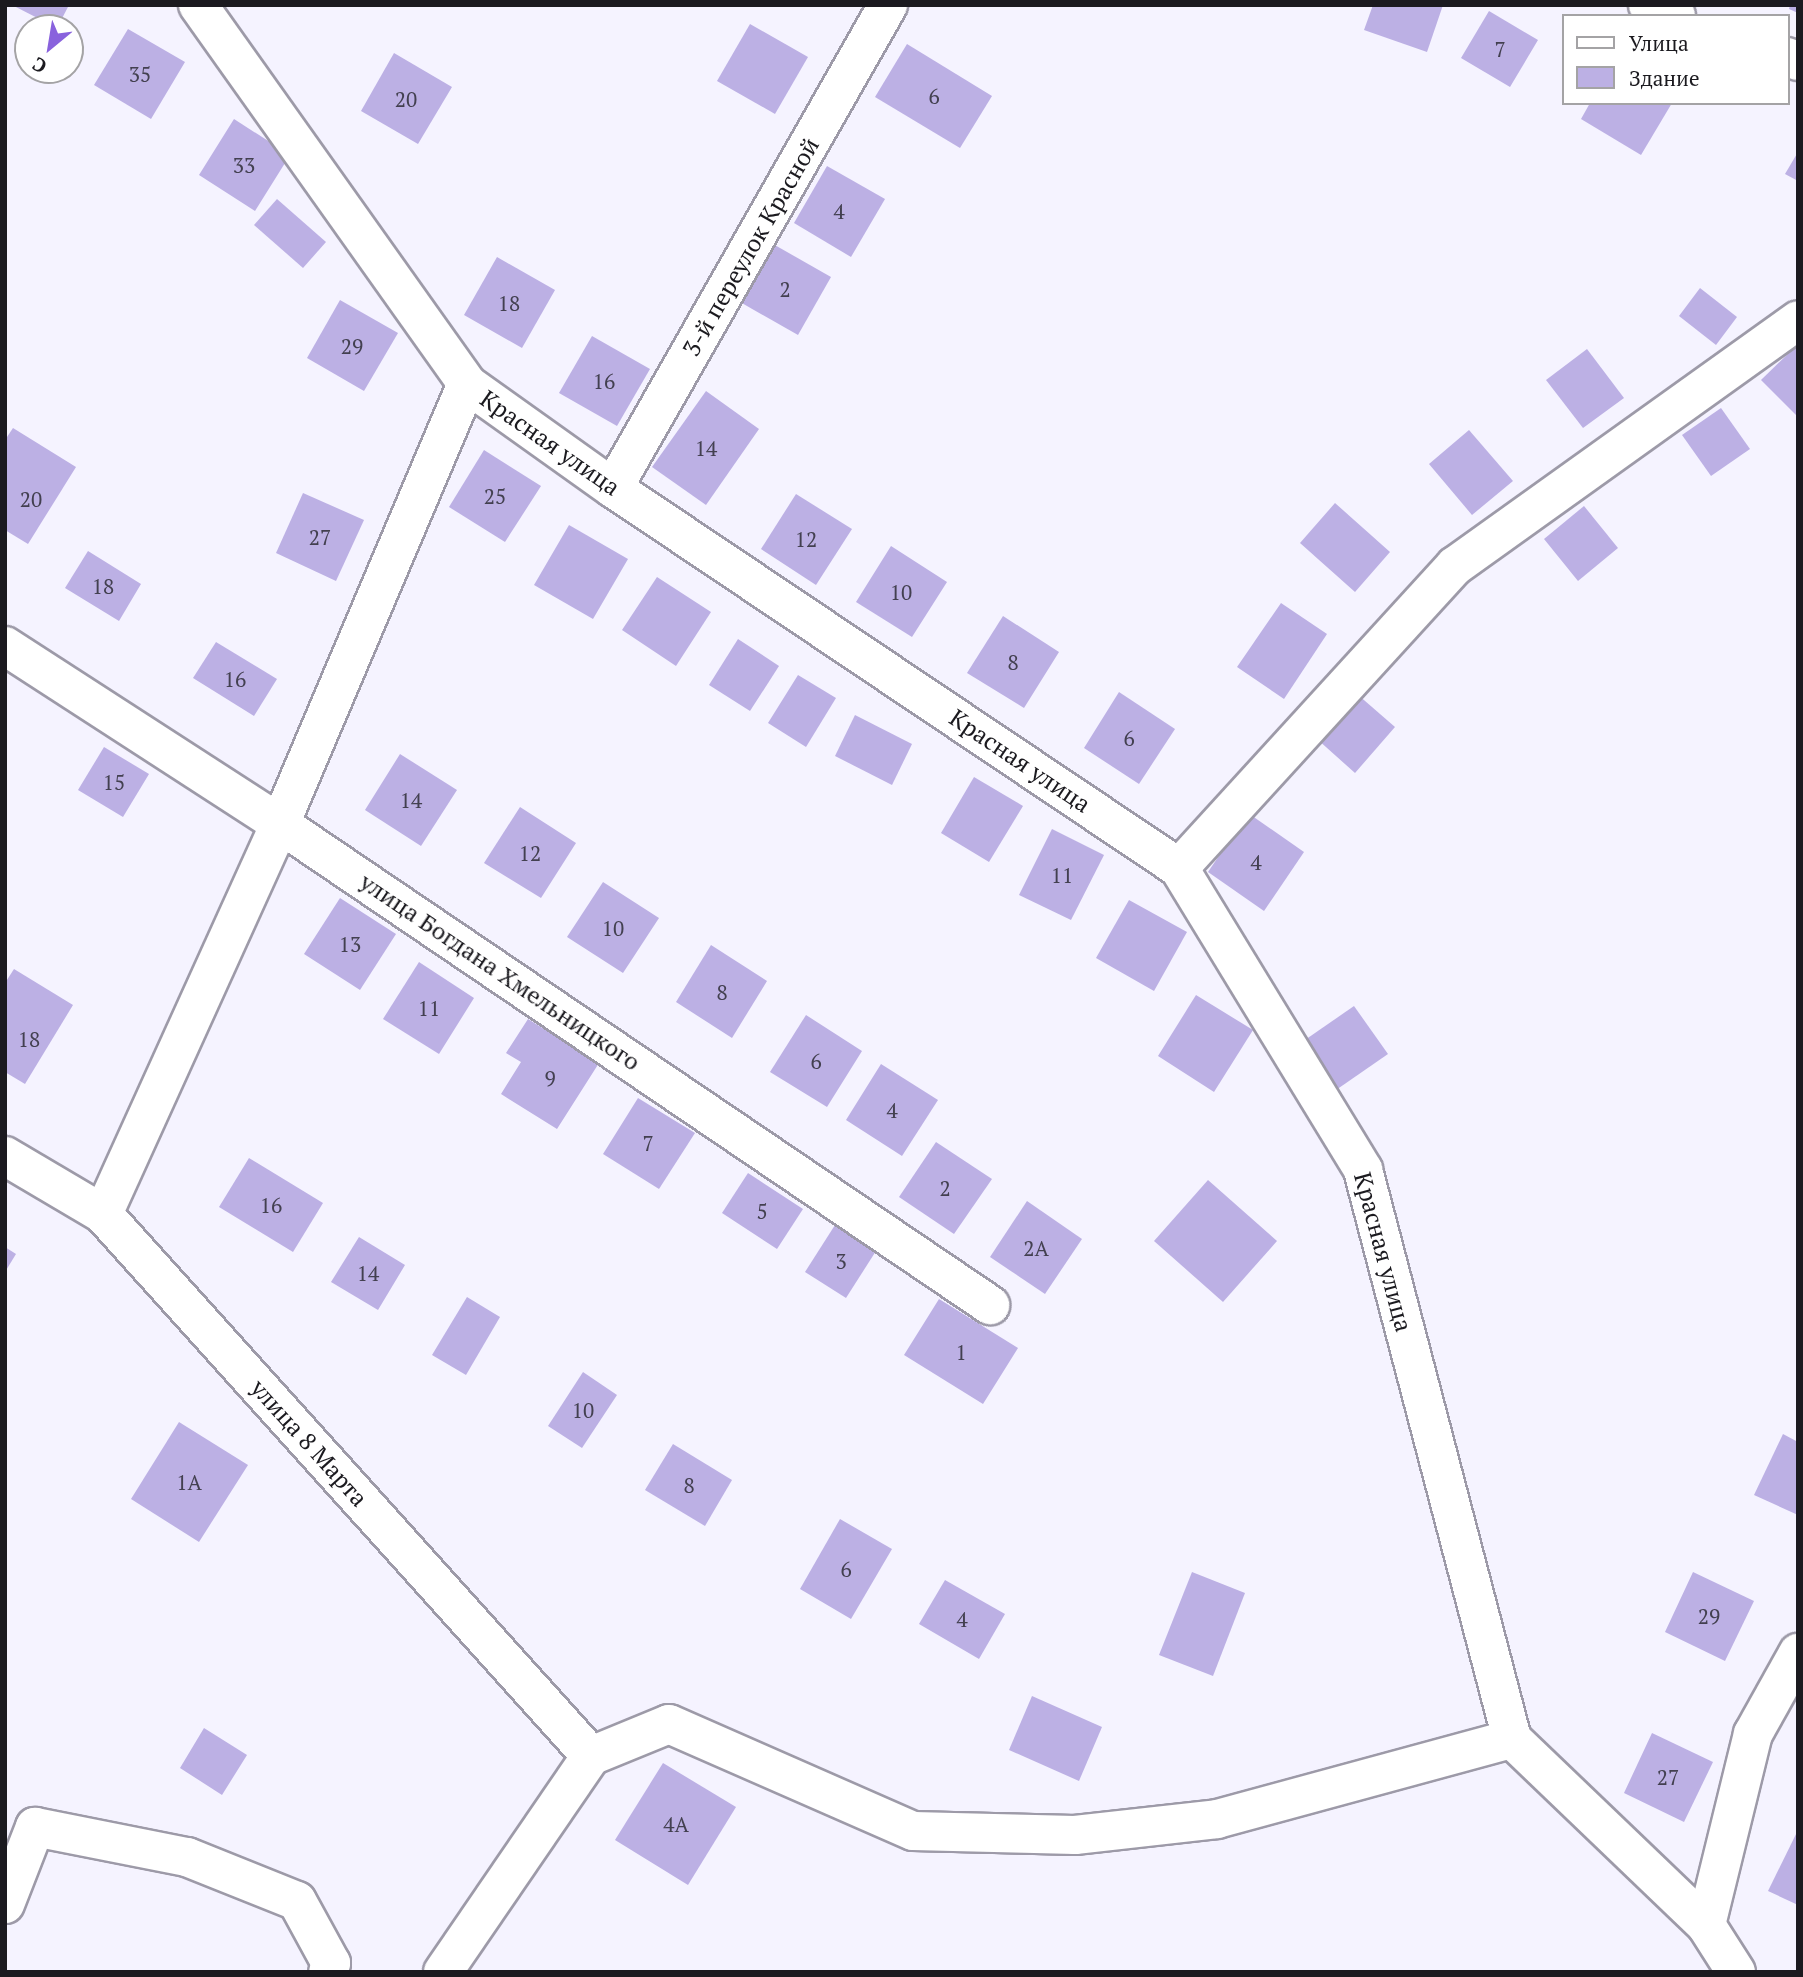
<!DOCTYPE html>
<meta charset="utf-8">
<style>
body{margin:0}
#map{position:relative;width:1803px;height:1977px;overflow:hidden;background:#f5f3ff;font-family:"PT Serif",serif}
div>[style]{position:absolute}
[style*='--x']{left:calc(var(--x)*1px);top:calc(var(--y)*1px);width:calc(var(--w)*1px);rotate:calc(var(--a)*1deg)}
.building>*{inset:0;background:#bcb0e4}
.roads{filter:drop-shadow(2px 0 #9d9aa8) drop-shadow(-2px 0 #9d9aa8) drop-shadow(0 2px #9d9aa8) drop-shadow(0 -2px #9d9aa8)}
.minor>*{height:38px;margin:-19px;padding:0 19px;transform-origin:19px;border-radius:19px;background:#fff}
span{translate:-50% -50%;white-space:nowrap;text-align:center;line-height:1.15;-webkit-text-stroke:5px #fff;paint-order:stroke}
.number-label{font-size:21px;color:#434050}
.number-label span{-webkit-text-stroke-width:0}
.street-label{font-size:24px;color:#1b1a1f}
.frame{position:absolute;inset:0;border:7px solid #1b1a1f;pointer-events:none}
.legend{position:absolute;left:1562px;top:14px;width:228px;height:91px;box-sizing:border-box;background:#fff;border:2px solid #a4a3a5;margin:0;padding:9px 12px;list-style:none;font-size:21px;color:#1b1a1f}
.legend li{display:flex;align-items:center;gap:14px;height:35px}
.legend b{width:35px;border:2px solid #a4a3a5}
.north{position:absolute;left:14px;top:14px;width:70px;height:70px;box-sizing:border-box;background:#fff;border:2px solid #a4a3a5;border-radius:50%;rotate:210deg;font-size:19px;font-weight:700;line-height:28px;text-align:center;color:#1b1a1f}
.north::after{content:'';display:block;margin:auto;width:24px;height:32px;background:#8962dd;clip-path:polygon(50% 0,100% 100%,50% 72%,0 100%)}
</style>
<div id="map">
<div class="building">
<div style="clip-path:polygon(12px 5px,69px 5px,57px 28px)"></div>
<div style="clip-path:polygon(1373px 5px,1443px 5px,1427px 52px,1364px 30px)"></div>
<div style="clip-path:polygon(1790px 5px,1798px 5px,1798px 13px,1789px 9px)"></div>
<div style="clip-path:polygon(1489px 11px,1538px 40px,1510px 87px,1461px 58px)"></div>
<div style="clip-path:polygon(750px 24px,808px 57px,775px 114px,717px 81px)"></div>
<div style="clip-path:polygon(128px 29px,185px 62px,151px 119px,94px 85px)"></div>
<div style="clip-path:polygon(907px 44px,992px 96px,960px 148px,875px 97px)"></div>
<div style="clip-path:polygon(394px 53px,452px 87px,418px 144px,361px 111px)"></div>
<div style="clip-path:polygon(1590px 103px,1672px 103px,1641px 155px,1581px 119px)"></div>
<div style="clip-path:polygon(234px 119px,290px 155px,255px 211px,199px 175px)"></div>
<div style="clip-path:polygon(1798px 152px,1798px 181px,1785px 174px)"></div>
<div style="clip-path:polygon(827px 166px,885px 199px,851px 257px,794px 223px)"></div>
<div style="clip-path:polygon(277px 199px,326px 242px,303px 268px,254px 225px)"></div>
<div style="clip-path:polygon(773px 244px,831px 277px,798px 335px,740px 302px)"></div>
<div style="clip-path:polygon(497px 257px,555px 290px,522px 348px,464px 315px)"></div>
<div style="clip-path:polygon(1700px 288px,1737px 317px,1716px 345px,1679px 316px)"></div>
<div style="clip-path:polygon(340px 300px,398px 333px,364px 391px,307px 358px)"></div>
<div style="clip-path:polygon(592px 336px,650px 369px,617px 426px,559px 393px)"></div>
<div style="clip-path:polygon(1795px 347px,1798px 350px,1798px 417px,1761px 380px)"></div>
<div style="clip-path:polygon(1587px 349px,1624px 398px,1583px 428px,1546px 380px)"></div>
<div style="clip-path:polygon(706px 391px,759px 429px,706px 505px,652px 467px)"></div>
<div style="clip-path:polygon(1721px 408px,1750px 449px,1711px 476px,1682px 435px)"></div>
<div style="clip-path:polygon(13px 428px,76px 467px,28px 544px,5px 530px,5px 440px)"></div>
<div style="clip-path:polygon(1469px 430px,1513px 481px,1472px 515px,1429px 464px)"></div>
<div style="clip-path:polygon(484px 450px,541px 486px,505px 542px,449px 507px)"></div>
<div style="clip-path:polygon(303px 493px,364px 520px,336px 581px,276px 553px)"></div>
<div style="clip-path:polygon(796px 494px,852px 529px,816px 585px,761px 549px)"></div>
<div style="clip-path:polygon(1335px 503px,1390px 552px,1355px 592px,1300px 543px)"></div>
<div style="clip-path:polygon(1584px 506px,1618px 548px,1578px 581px,1544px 539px)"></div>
<div style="clip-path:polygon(569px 525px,628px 559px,593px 619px,534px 585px)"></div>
<div style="clip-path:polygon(891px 546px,947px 582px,912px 637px,856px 602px)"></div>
<div style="clip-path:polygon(88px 551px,141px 584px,119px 621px,65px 588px)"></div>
<div style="clip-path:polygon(657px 577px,711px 612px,676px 666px,622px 630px)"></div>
<div style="clip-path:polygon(1281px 603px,1327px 634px,1284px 699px,1237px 667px)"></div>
<div style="clip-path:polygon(1003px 616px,1059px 652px,1024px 708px,967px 673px)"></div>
<div style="clip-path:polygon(738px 639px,779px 666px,750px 711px,709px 685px)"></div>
<div style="clip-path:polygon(216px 642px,277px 679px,254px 716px,193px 678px)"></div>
<div style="clip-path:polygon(798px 675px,836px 698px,806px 747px,768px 723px)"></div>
<div style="clip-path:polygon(1119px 692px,1175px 729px,1139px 784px,1084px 748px)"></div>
<div style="clip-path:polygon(1357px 694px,1395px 727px,1355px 773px,1317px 739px)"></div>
<div style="clip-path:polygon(855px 715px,912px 744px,892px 785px,835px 756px)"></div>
<div style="clip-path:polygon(104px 747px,149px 774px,123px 817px,78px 790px)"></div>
<div style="clip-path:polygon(400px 754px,457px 790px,421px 846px,365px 810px)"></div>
<div style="clip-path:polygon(974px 777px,1023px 806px,989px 862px,941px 833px)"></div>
<div style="clip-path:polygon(520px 807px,576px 843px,541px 898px,484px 863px)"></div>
<div style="clip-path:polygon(1248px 813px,1304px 852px,1264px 911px,1208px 872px)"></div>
<div style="clip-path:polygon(1052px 829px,1104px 855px,1071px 920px,1019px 895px)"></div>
<div style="clip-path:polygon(603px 882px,659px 918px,623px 973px,567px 937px)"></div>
<div style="clip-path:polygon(340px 898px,396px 934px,360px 990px,304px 954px)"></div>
<div style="clip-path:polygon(1129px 900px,1187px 932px,1154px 991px,1096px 958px)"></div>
<div style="clip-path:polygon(711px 945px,767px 981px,732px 1038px,676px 1002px)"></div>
<div style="clip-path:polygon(419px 962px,474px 998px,439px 1054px,383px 1019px)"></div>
<div style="clip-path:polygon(14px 969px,73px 1005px,25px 1084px,5px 1072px,5px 983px)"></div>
<div style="clip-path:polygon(1196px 995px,1253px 1030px,1214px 1092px,1158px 1056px)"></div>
<div style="clip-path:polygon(1354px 1006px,1388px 1054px,1336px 1090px,1302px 1042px)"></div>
<div style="clip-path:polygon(806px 1015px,862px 1051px,827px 1107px,770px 1072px)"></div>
<div style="clip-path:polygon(528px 1019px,599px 1063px,557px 1129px,501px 1094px,521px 1062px,506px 1053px)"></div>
<div style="clip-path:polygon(881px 1064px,938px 1100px,902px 1156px,846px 1120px)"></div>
<div style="clip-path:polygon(638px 1098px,695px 1133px,659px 1189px,603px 1154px)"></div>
<div style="clip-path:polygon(936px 1142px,992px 1179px,954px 1234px,899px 1197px)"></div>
<div style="clip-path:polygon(249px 1158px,323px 1203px,293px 1252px,219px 1207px)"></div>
<div style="clip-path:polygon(748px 1173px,803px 1209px,777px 1249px,722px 1213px)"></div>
<div style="clip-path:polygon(1208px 1180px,1277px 1241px,1223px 1302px,1154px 1241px)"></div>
<div style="clip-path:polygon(1027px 1201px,1082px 1239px,1045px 1294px,990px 1257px)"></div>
<div style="clip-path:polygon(835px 1225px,876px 1251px,846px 1298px,805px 1272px)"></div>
<div style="clip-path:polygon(359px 1237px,405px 1265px,378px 1310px,331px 1282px)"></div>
<div style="clip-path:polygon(5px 1247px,16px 1254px,5px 1272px)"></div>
<div style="clip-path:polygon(467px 1297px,500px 1317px,466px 1375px,432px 1355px)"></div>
<div style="clip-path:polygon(939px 1299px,1018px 1348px,983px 1404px,904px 1355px)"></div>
<div style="clip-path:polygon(583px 1372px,617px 1395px,582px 1448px,548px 1426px)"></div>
<div style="clip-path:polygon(179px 1422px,248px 1465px,199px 1542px,131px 1499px)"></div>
<div style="clip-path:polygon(1783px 1434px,1798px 1442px,1798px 1515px,1754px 1495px)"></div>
<div style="clip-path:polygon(673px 1444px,732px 1480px,705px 1526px,645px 1490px)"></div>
<div style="clip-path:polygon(840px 1519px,892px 1549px,851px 1619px,800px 1589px)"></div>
<div style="clip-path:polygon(1192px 1572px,1245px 1593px,1213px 1676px,1159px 1655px)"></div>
<div style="clip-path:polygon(1693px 1572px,1754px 1601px,1725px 1661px,1665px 1632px)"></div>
<div style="clip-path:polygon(945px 1580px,1005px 1614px,979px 1659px,919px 1624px)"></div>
<div style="clip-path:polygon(1032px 1696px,1102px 1727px,1079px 1781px,1009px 1750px)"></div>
<div style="clip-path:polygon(204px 1728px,247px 1755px,222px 1795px,180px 1768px)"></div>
<div style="clip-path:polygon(1652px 1733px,1713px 1762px,1684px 1822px,1624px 1793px)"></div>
<div style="clip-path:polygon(663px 1763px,736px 1807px,688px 1885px,615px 1840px)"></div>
<div style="clip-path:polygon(1798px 1830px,1798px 1905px,1768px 1891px)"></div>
</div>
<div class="roads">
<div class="minor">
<div style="--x:198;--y:5;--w:465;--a:54.6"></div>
<div style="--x:467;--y:384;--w:179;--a:35.5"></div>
<div style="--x:613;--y:488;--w:682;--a:33.88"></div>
<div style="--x:1179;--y:868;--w:354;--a:58.6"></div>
<div style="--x:1363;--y:1170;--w:588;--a:75.33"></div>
<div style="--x:1648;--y:5;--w:30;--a:21"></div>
<div style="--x:1787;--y:57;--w:12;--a:20"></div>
<div style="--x:613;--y:488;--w:556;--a:-60.34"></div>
<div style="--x:5;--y:646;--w:328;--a:32.9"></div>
<div style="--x:280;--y:824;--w:858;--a:34.12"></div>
<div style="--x:1179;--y:868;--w:409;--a:-47.6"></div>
<div style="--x:1455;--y:566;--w:422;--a:-35.6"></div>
<div style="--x:5;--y:1156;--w:114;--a:30.6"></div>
<div style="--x:103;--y:1214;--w:729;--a:48"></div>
<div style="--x:103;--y:1214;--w:428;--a:-65.6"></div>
<div style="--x:280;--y:824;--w:478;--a:-67"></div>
<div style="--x:5;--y:1904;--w:83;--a:-68.7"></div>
<div style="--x:35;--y:1827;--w:155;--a:11.2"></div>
<div style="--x:187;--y:1857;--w:118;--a:21.8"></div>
<div style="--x:297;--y:1901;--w:71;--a:61.3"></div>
<div style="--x:331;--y:1963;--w:9;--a:108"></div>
<div style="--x:443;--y:1972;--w:262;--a:-55.6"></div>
<div style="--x:591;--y:1756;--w:84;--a:-22.3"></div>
<div style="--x:669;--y:1724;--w:266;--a:23.7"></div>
<div style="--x:913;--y:1831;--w:162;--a:1.4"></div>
<div style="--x:1075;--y:1835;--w:143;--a:-6.4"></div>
<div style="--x:1217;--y:1819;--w:306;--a:-15.2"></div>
<div style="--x:1512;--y:1739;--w:269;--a:43.8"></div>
<div style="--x:1736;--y:1972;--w:56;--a:-122.6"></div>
<div style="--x:1706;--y:1925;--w:197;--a:-76.2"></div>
<div style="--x:1753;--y:1734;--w:93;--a:-60.9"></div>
</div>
</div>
<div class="number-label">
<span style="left:1500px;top:49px">7</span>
<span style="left:140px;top:74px">35</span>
<span style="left:934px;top:96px">6</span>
<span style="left:406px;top:99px">20</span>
<span style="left:244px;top:165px">33</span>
<span style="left:839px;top:211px">4</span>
<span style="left:785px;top:289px">2</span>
<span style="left:509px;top:303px">18</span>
<span style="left:352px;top:346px">29</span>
<span style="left:604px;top:381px">16</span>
<span style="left:706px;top:448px">14</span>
<span style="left:495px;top:496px">25</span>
<span style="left:31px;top:499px">20</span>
<span style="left:320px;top:537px">27</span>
<span style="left:806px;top:539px">12</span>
<span style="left:103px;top:586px">18</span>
<span style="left:901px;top:592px">10</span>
<span style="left:1013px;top:662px">8</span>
<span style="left:235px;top:679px">16</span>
<span style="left:1129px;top:738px">6</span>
<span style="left:114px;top:782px">15</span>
<span style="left:411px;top:800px">14</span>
<span style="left:530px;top:853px">12</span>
<span style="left:1256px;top:862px">4</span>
<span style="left:1062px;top:875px">11</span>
<span style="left:613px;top:928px">10</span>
<span style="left:350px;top:944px">13</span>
<span style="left:722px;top:992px">8</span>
<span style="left:429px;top:1008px">11</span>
<span style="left:29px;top:1039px">18</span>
<span style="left:816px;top:1061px">6</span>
<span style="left:550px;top:1078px">9</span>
<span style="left:892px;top:1110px">4</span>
<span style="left:648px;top:1143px">7</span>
<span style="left:945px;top:1188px">2</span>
<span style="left:271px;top:1205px">16</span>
<span style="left:762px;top:1211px">5</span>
<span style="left:1036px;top:1248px">2А</span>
<span style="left:841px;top:1261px">3</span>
<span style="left:368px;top:1273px">14</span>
<span style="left:961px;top:1352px">1</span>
<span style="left:583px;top:1410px">10</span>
<span style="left:189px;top:1482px">1А</span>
<span style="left:689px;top:1485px">8</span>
<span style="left:846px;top:1569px">6</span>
<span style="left:1709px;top:1616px">29</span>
<span style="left:962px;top:1619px">4</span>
<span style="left:1668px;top:1777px">27</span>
<span style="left:676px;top:1824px">4А</span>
</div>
<div class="street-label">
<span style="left:751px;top:247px;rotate:-60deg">3-й переулок Красной</span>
<span style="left:550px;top:443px;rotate:35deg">Красная улица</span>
<span style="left:1020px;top:761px;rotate:34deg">Красная улица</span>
<span style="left:500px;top:972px;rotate:34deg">улица Богдана Хмельницкого</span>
<span style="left:1383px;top:1252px;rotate:75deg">Красная улица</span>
<span style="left:309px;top:1443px;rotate:48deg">улица 8 Марта</span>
</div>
<div class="frame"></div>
<ul class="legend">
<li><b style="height:9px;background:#fff"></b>Улица</li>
<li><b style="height:19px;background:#bcb0e4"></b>Здание</li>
</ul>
<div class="north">С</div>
</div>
